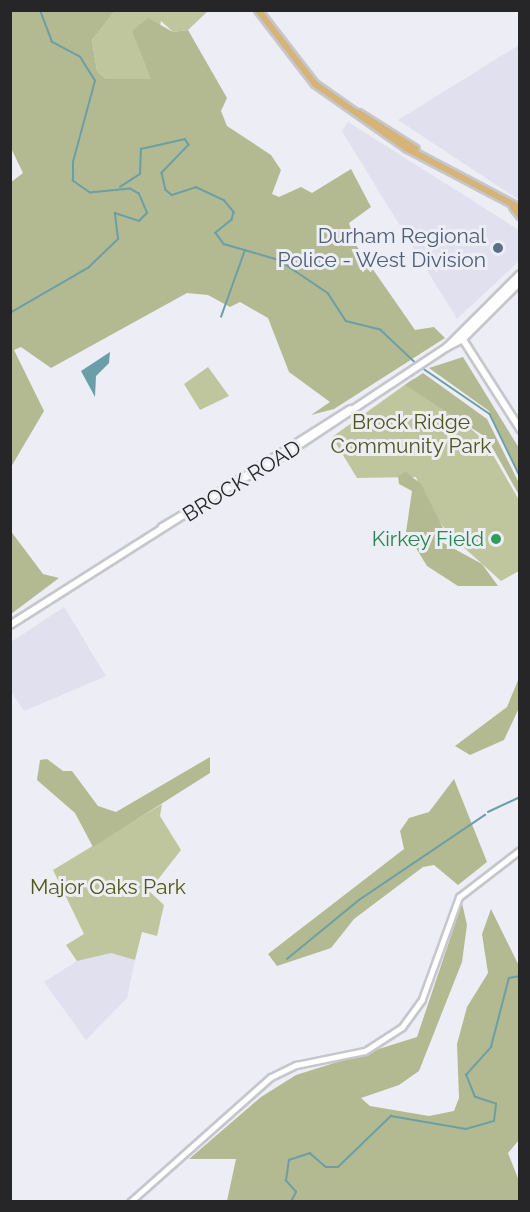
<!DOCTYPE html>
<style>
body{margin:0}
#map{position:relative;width:530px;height:1212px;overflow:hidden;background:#ededf5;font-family:Raleway,sans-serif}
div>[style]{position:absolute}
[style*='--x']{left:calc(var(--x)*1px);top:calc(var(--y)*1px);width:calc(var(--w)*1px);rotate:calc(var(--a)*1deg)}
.built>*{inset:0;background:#e0e0ef}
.green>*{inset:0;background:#bfc69d}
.forest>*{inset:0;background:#b3ba91}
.water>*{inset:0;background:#6b9fa7}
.stream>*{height:1.5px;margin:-0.75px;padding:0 0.75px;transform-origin:0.75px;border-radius:0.75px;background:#6b9fa7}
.roads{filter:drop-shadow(2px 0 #c6c6cd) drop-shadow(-2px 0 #c6c6cd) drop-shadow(0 2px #c6c6cd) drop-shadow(0 -2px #c6c6cd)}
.tertiary>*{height:5px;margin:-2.5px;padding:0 2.5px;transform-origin:2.5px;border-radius:2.5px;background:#fff}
.secondary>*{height:6px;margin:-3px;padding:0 3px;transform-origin:3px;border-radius:3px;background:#fff}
.primary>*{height:6px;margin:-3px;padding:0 3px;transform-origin:3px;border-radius:3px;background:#d6b376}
.dots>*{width:16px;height:16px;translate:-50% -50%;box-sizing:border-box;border:3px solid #ededf5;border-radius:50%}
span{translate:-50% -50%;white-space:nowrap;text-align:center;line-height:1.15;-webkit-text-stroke:6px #ededf5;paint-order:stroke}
.service-label{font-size:21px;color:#4e5e75}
.right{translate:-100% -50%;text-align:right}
.park-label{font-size:21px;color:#505616}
.street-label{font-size:21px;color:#262628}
.leisure-label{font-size:21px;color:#27864d}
.frame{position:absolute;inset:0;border:12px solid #262628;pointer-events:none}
</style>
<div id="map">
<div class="built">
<div style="clip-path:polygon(519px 45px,519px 200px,398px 120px)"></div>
<div style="clip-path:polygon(348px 122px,519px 230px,519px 261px,457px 319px,342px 131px)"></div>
<div style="clip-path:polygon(64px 607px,106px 676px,24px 711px,11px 691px,11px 642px)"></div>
<div style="clip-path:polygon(111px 953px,135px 960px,127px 998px,86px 1040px,44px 982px,77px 961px)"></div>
</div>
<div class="green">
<div style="clip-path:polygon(209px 10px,188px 30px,173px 32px,161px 21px,152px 79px,106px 79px,97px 71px,92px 40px,115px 11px)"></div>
<div style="clip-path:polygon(208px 367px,229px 396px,200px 410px,184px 384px)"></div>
<div style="clip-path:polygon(413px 379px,485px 441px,519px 500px,519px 571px,501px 581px,450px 535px,426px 505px,416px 477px,357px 478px,332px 437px)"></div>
<div style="clip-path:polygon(162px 804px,160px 816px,181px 850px,149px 891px,164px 905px,157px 936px,142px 932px,135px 960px,111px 953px,77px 961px,66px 945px,84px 934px,53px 870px)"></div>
</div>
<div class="forest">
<div style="clip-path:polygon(11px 11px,115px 11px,92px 40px,97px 71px,106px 79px,151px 79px,132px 31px,148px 18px,173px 32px,188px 30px,227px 98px,221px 111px,227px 126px,271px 155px,281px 170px,272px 194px,279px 197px,301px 187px,312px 193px,351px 169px,371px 207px,349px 223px,356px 245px,415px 330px,434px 327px,445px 338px,334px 409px,311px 415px,330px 402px,289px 372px,268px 318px,240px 302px,230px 307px,208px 295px,187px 293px,51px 368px,21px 347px,14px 350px,44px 411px,11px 467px,10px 183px,23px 173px,11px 148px)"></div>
<div style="clip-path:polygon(463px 357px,519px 448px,519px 473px,489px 411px,429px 368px)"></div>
<div style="clip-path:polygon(423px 373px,487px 419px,519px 483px,519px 495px,487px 438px,405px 385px)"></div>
<div style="clip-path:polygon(406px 472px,421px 484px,443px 528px,440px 541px,482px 564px,498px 586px,458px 586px,427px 566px,406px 532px,412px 491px,399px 484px,398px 476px)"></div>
<div style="clip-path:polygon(10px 530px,43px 574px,59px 578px,11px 614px)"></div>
<div style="clip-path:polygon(519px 678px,519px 708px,504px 740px,470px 755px,455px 746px,507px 707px)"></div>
<div style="clip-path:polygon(210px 757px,210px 773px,93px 847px,75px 813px,37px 780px,40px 760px,47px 759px,63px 771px,72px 771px,98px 806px,116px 812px)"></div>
<div style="clip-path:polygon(454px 779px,487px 862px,458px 885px,434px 865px,423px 867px,354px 919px,331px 948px,277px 966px,268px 954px,404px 849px,400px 831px,409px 818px,429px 812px)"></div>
<div style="clip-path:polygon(462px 903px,467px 925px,462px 962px,419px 1071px,399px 1085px,361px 1098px,370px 1106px,429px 1116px,454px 1111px,459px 1098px,457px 1044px,467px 1007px,488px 973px,482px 934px,491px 909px,519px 966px,519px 1140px,508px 1153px,519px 1181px,519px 1201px,227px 1201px,236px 1159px,189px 1159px,261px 1097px,296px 1075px,417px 1037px)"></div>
</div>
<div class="water">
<div style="clip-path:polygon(110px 352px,109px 363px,96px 376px,95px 397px,81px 371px)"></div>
</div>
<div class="stream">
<div style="--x:120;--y:187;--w:24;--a:-33"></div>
<div style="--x:140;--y:174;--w:25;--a:-88"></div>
<div style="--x:141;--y:149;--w:45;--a:-12.8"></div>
<div style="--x:185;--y:139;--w:7;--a:56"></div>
<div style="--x:189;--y:145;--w:39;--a:134"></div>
<div style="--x:162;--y:173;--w:17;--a:77"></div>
<div style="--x:166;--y:190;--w:8;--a:40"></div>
<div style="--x:172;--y:195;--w:25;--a:-18"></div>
<div style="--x:196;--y:187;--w:31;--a:25"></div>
<div style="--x:224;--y:200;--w:16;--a:50"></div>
<div style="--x:234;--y:212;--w:8;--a:104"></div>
<div style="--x:232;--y:220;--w:21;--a:141"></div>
<div style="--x:216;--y:233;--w:14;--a:54"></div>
<div style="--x:224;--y:244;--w:57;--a:16.2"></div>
<div style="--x:279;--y:260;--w:59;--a:34"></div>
<div style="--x:328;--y:293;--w:33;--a:57"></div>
<div style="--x:346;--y:321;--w:36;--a:14"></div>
<div style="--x:381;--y:330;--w:50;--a:43.4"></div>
<div style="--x:10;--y:313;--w:90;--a:-30"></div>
<div style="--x:88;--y:268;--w:42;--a:-44"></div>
<div style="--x:118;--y:239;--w:26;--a:-97"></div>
<div style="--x:115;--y:213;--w:25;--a:18"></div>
<div style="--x:139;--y:221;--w:11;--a:-45"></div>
<div style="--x:147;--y:213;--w:21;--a:-113"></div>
<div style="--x:139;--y:194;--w:10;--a:-151"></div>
<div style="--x:130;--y:189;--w:40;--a:174.3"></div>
<div style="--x:90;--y:193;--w:21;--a:-145"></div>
<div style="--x:73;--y:181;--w:19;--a:-90"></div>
<div style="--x:73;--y:162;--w:84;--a:-74.8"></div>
<div style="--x:95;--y:81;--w:28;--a:-122"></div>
<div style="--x:80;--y:57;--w:32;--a:-152"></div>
<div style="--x:52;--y:42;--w:34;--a:-111"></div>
<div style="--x:221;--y:317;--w:71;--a:-70.3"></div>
<div style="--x:421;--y:367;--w:83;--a:34.3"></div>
<div style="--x:490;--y:414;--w:69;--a:64.2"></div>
<div style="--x:488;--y:812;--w:35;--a:-25"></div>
<div style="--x:287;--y:959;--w:93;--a:-39.3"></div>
<div style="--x:359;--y:900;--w:152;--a:-34"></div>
<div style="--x:291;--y:1202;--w:11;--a:-63"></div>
<div style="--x:296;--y:1192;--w:15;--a:-132"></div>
<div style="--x:286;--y:1181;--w:21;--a:-82"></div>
<div style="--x:289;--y:1160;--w:22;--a:-18"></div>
<div style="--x:310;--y:1153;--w:21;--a:41"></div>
<div style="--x:326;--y:1167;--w:12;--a:0"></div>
<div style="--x:338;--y:1167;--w:74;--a:-43.9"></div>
<div style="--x:391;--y:1116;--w:76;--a:9.8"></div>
<div style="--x:466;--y:1129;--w:29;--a:-16"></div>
<div style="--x:494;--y:1121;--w:17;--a:-83"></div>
<div style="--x:496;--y:1104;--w:22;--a:-162"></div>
<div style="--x:475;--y:1097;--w:24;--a:-112"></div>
<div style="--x:466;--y:1075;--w:38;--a:-48"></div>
<div style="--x:491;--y:1047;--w:71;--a:-75.4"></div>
<div style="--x:509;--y:978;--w:11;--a:-10"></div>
</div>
<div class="roads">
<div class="tertiary">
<div style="--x:130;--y:1202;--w:188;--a:-41.6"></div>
<div style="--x:271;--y:1077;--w:28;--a:-26"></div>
<div style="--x:296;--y:1065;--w:70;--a:-11.5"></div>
<div style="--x:365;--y:1051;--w:44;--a:-33"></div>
<div style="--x:402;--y:1027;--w:34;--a:-54"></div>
<div style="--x:422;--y:999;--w:109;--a:-70.1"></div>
<div style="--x:459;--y:897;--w:77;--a:-37.6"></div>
</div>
<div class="secondary">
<div style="--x:460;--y:335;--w:112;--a:57.4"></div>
<div style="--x:447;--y:347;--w:18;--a:-27"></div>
<div style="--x:463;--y:339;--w:81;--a:-45"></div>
<div style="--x:162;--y:527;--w:145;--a:-30.6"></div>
<div style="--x:287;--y:453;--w:192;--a:-33.5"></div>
<div style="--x:447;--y:347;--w:103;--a:-45"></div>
<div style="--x:10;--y:625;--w:403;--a:-32.4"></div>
</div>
<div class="primary">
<div style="--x:258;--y:10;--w:93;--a:52.4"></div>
<div style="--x:315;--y:84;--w:111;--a:35.1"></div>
<div style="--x:406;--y:148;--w:129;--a:27.8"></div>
<div style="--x:359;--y:113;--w:67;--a:32.3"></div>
<div style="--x:513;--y:207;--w:11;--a:52"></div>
</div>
</div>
<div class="dots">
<div style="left:498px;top:248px;background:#5c6f8a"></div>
<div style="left:496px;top:539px;background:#2e9e5b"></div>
</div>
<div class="service-label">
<span class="right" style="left:486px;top:248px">Durham Regional<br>Police - West Division</span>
</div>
<div class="park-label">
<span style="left:411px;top:434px">Brock Ridge<br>Community Park</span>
<span style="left:108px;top:887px">Major Oaks Park</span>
</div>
<div class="street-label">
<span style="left:242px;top:481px;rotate:-32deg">BROCK ROAD</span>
</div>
<div class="leisure-label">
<span class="right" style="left:484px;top:539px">Kirkey Field</span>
</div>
<div class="frame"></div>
</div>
